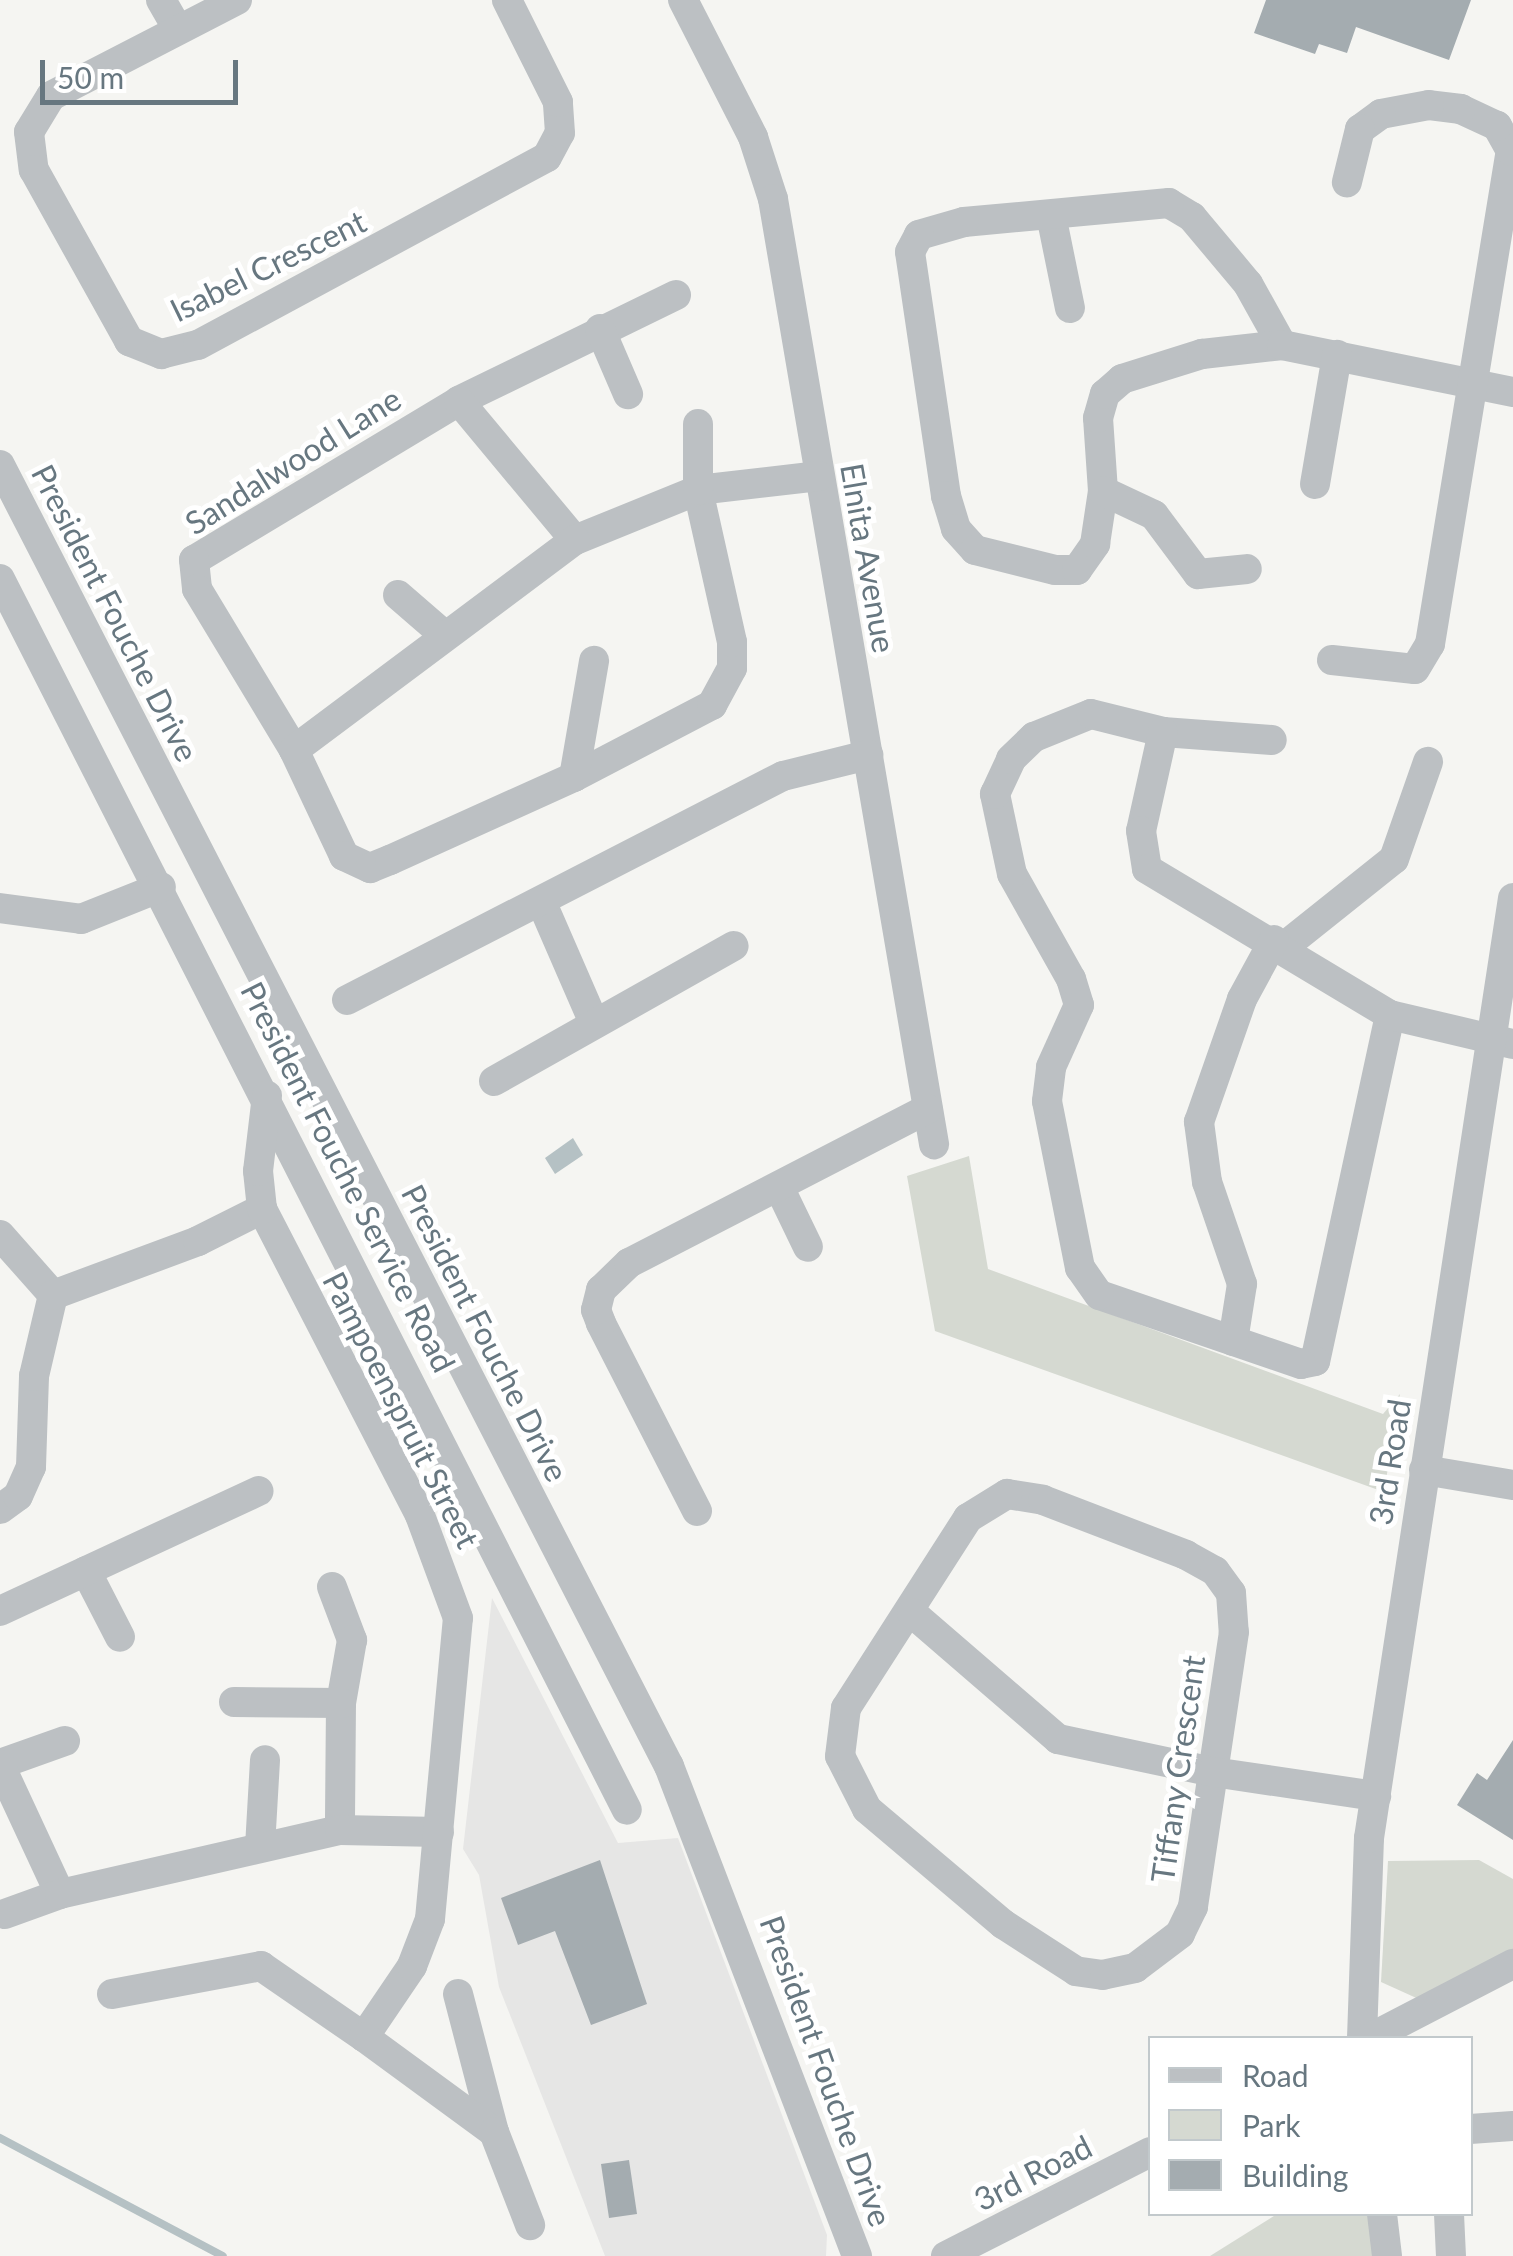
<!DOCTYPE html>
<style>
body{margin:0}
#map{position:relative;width:1513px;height:2256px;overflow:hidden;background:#f5f5f2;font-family:Lato,sans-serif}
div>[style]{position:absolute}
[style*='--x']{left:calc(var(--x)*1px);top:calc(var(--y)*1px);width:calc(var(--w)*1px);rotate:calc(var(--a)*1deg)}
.built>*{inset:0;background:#e6e6e5}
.green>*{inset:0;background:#d5d9d1}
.water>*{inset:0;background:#b5c1c4}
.stream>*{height:8px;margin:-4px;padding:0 4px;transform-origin:4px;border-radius:4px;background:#b5c1c4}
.building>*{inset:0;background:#a4acb0}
.minor>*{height:30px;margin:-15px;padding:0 15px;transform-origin:15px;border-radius:15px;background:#bcc0c3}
span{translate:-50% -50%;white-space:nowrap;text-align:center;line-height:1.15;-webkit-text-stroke:10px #fff;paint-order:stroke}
.street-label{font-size:32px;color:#677780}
.legend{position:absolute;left:1148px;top:2036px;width:325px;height:180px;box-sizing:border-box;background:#fff;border:2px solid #c2c9cc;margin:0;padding:12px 18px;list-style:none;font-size:30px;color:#677780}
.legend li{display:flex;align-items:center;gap:20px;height:50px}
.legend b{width:50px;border:2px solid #c2c9cc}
.scale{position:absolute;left:40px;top:60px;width:198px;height:45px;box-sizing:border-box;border:5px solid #677780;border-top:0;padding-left:12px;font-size:30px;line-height:35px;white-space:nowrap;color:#677780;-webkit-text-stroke:8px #fff;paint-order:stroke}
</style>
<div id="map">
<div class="built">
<div style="clip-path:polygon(492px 1598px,618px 1843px,678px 1838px,827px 2235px,826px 2256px,605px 2256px,499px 1987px,479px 1875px,463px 1849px)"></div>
</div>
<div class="green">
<div style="clip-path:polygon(969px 1156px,988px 1269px,1383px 1414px,1400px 1394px,1384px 1492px,935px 1331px,907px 1176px)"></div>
<div style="clip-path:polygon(1479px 1860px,1513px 1879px,1513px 1951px,1423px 2001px,1381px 1982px,1388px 1861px)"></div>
<div style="clip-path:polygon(1277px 2214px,1368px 2214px,1375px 2256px,1210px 2256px)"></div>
</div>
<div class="water">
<div style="clip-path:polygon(573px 1138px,583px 1155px,555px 1174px,545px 1158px)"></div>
</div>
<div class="stream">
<div style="--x:0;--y:2138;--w:252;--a:27.9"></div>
</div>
<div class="building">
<div style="clip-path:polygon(1266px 0,1471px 0,1449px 60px,1356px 27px,1347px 53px,1319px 44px,1315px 54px,1254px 33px)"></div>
<div style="clip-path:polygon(1513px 1740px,1513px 1840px,1457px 1805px,1477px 1773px,1487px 1780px)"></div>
<div style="clip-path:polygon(600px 1860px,647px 2004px,591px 2025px,555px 1931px,518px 1945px,501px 1898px)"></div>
<div style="clip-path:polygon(629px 2160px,637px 2214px,609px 2218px,601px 2164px)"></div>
</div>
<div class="minor">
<div style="--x:161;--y:0;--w:34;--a:60"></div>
<div style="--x:237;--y:0;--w:209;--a:152.7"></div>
<div style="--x:51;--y:96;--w:42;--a:121.4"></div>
<div style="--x:29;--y:132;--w:38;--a:83"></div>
<div style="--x:34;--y:170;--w:196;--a:60.9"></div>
<div style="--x:129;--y:341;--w:35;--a:22"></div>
<div style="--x:161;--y:354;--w:38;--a:-14"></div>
<div style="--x:198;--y:345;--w:396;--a:-28.3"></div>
<div style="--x:547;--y:157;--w:27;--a:-62"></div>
<div style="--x:560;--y:133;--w:31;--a:-94"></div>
<div style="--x:558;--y:102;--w:114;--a:-116.6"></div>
<div style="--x:683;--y:0;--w:154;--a:62.9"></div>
<div style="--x:753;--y:137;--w:65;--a:72.1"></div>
<div style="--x:773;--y:199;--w:959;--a:80.33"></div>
<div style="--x:1051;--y:215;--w:95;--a:78.5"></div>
<div style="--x:676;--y:295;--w:242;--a:154"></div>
<div style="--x:459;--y:401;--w:309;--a:149"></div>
<div style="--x:194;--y:560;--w:29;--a:84"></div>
<div style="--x:197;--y:589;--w:188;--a:58.9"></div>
<div style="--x:294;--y:750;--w:117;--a:64.7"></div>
<div style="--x:344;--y:856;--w:29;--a:25"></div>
<div style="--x:370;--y:868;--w:22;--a:-22"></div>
<div style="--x:390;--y:860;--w:202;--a:-24.3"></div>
<div style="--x:574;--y:777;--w:156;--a:-27.6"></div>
<div style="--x:712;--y:705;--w:42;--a:-61.6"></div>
<div style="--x:732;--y:668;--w:26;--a:-90"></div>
<div style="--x:732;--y:642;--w:156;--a:-102.6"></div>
<div style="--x:698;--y:490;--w:122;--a:-6.6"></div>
<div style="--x:600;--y:329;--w:71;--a:66.7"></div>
<div style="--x:1282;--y:345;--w:70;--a:-119.1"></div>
<div style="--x:1248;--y:284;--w:87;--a:-129.9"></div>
<div style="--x:1192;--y:217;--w:27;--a:-149"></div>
<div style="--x:1169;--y:203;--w:206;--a:174.7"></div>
<div style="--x:964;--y:222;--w:47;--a:163.9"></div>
<div style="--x:919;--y:235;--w:19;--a:118"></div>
<div style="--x:910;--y:252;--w:247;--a:81.6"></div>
<div style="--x:946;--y:496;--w:34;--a:73"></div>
<div style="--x:956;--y:529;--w:28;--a:48"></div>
<div style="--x:975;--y:550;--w:82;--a:14"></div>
<div style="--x:1055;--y:570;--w:22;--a:0"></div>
<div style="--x:1077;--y:570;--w:32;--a:-55"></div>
<div style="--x:1095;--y:544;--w:54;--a:-81.4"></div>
<div style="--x:1103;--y:491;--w:73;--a:-93.9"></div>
<div style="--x:1098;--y:418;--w:25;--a:-74"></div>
<div style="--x:1105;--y:394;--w:23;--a:-41"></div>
<div style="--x:1122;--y:379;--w:84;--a:-17.4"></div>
<div style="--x:1202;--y:354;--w:81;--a:-6.4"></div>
<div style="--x:1282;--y:345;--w:236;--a:11.5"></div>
<div style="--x:459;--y:401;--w:181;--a:50.2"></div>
<div style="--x:575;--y:540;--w:133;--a:-22.1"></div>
<div style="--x:698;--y:490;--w:66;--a:-90"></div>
<div style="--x:0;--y:465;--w:1463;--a:62.79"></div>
<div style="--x:669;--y:1766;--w:525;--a:69.01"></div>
<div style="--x:1315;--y:484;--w:131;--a:-80.3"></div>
<div style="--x:1103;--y:491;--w:56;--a:25.2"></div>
<div style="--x:1154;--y:515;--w:74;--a:53.3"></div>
<div style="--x:1198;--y:574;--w:49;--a:-5.8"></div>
<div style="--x:0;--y:579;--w:1381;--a:63.01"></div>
<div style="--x:398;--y:595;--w:60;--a:40.9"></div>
<div style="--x:1332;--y:660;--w:83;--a:6.2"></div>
<div style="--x:1415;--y:669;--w:29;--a:-59"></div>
<div style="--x:1430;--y:644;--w:500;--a:-80.7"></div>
<div style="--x:1511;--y:151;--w:29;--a:-119"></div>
<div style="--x:1497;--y:126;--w:40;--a:-155"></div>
<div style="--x:1461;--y:109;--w:32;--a:-173"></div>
<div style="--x:1429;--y:105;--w:49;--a:169.4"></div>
<div style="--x:1381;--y:114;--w:26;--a:144"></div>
<div style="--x:1360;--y:129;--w:55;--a:103.8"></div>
<div style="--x:1163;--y:732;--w:109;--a:4.2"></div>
<div style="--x:294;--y:750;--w:351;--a:-36.8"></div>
<div style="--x:574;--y:777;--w:118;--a:-80.2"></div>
<div style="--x:541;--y:901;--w:133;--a:66.5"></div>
<div style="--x:0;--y:908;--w:82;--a:7.7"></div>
<div style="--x:81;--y:919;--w:86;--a:-21.8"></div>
<div style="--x:1285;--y:946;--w:139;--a:-38.6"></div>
<div style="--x:1394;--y:859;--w:103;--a:-70.7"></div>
<div style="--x:347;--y:1000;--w:490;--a:-27.2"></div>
<div style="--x:783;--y:776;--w:88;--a:-13.9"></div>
<div style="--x:1390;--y:1015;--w:354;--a:102.2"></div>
<div style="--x:1315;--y:1361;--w:14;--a:168"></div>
<div style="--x:1301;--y:1364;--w:213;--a:-161.1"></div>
<div style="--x:1099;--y:1295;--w:33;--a:-125"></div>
<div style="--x:1080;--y:1268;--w:170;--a:-101.2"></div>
<div style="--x:1047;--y:1101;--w:34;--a:-83"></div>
<div style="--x:1051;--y:1067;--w:68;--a:-65.7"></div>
<div style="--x:1079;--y:1005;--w:27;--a:-107"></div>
<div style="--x:1071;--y:979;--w:120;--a:-119.3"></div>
<div style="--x:1012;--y:874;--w:82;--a:-102"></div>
<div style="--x:995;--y:794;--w:38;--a:-65"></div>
<div style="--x:1011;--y:759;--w:32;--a:-44"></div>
<div style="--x:1034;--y:737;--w:61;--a:-22"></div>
<div style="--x:1091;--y:714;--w:74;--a:14"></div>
<div style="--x:1163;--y:732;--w:101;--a:102.5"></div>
<div style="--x:1141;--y:831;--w:38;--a:81"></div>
<div style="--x:1147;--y:869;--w:283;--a:31"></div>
<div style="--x:1390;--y:1015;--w:126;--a:13.3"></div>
<div style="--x:494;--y:1081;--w:275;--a:-29.4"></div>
<div style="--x:780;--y:1189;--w:64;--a:64.2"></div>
<div style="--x:0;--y:1235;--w:80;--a:48.5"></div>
<div style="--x:1233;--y:1341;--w:58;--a:-81"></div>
<div style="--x:1242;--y:1284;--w:108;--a:-108.9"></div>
<div style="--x:1207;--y:1182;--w:61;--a:-97.6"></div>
<div style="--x:1199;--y:1122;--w:130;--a:-70.7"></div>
<div style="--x:1242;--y:999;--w:67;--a:-61.5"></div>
<div style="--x:1424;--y:1470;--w:90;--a:9.6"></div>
<div style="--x:1007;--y:1494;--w:36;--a:9"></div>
<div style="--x:1043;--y:1500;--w:153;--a:21"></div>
<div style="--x:1186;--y:1555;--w:33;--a:29"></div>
<div style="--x:1215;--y:1571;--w:27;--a:54"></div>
<div style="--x:1231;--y:1593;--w:39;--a:86"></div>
<div style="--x:1234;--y:1632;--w:278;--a:98.5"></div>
<div style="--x:1193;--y:1907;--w:30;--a:116"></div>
<div style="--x:1180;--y:1934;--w:56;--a:142.9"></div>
<div style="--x:1135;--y:1968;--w:33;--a:168"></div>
<div style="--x:1103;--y:1975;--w:27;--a:-172"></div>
<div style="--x:1076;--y:1971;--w:87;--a:-147.2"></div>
<div style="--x:1003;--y:1924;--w:178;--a:-139.8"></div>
<div style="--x:867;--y:1809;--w:59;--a:-117"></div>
<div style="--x:840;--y:1756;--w:48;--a:-82.9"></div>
<div style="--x:846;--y:1708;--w:226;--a:-57.3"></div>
<div style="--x:968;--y:1518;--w:46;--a:-31.6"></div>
<div style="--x:0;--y:1509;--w:22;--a:-36"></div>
<div style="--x:18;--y:1496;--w:32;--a:-66"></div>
<div style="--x:31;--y:1467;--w:91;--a:-88.1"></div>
<div style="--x:34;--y:1376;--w:83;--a:-76.8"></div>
<div style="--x:53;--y:1295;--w:155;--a:-20.4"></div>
<div style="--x:198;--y:1241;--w:72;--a:-26.6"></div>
<div style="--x:697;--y:1511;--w:211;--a:-117.1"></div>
<div style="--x:601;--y:1323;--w:14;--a:-111"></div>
<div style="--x:596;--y:1310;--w:21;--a:-76"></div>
<div style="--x:601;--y:1290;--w:39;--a:-44"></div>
<div style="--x:629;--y:1263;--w:336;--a:-27.3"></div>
<div style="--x:86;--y:1571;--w:74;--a:62.7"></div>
<div style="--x:332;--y:1587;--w:57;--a:69.3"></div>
<div style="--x:352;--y:1640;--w:64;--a:99.9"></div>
<div style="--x:341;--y:1703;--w:127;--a:90.5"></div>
<div style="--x:0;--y:1611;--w:285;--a:-24.9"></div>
<div style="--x:912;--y:1613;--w:193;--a:40.8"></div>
<div style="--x:1058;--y:1739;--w:158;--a:12"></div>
<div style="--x:1213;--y:1772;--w:165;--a:8.4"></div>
<div style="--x:234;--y:1702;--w:107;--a:0.5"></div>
<div style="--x:0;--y:1764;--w:69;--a:-19.5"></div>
<div style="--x:0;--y:1765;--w:142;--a:65.1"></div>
<div style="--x:260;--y:1847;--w:87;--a:-86.7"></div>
<div style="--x:5;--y:1914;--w:59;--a:-20"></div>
<div style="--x:60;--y:1894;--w:287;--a:-12.9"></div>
<div style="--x:340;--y:1830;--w:99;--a:1.2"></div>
<div style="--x:112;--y:1994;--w:152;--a:-10.6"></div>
<div style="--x:261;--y:1966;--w:125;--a:34.6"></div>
<div style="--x:364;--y:2037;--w:86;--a:-55.9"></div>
<div style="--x:412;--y:1966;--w:50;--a:-69"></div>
<div style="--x:430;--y:1919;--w:302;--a:-84.7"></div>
<div style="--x:458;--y:1618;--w:110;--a:-110.3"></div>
<div style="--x:420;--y:1515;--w:344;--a:-117.3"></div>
<div style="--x:262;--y:1209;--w:38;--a:-96"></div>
<div style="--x:258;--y:1171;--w:76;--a:-83.2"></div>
<div style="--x:458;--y:1994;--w:143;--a:75.4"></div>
<div style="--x:364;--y:2037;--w:161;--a:36.2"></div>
<div style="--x:494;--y:2132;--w:100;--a:68.8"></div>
<div style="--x:1362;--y:2038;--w:200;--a:-88"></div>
<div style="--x:1369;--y:1838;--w:951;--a:-81.29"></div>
<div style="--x:1370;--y:2038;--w:161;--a:-27.4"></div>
<div style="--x:1470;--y:2129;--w:43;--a:-4"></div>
<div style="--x:1382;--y:2214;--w:42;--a:83.2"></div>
<div style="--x:1449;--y:2214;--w:42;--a:87.3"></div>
<div style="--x:946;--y:2256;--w:229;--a:-27"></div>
</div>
<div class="street-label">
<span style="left:268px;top:266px;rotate:-26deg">Isabel Crescent</span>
<span style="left:293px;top:461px;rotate:-32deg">Sandalwood Lane</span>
<span style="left:868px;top:558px;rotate:80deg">Elnita Avenue</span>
<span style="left:115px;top:613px;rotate:63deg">President Fouche Drive</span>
<span style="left:348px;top:1177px;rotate:63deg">President Fouche Service Road</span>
<span style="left:485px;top:1333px;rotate:63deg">President Fouche Drive</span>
<span style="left:401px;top:1410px;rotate:63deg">Pampoenspruit Street</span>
<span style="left:1390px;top:1462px;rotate:-81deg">3rd Road</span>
<span style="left:1178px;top:1769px;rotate:-82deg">Tiffany Crescent</span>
<span style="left:826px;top:2071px;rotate:70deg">President Fouche Drive</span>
<span style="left:1033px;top:2173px;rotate:-27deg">3rd Road</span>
</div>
<ul class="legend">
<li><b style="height:12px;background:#bcc0c3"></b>Road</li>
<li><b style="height:28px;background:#d5d9d1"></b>Park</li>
<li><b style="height:28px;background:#a4acb0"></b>Building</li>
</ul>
<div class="scale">50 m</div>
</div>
